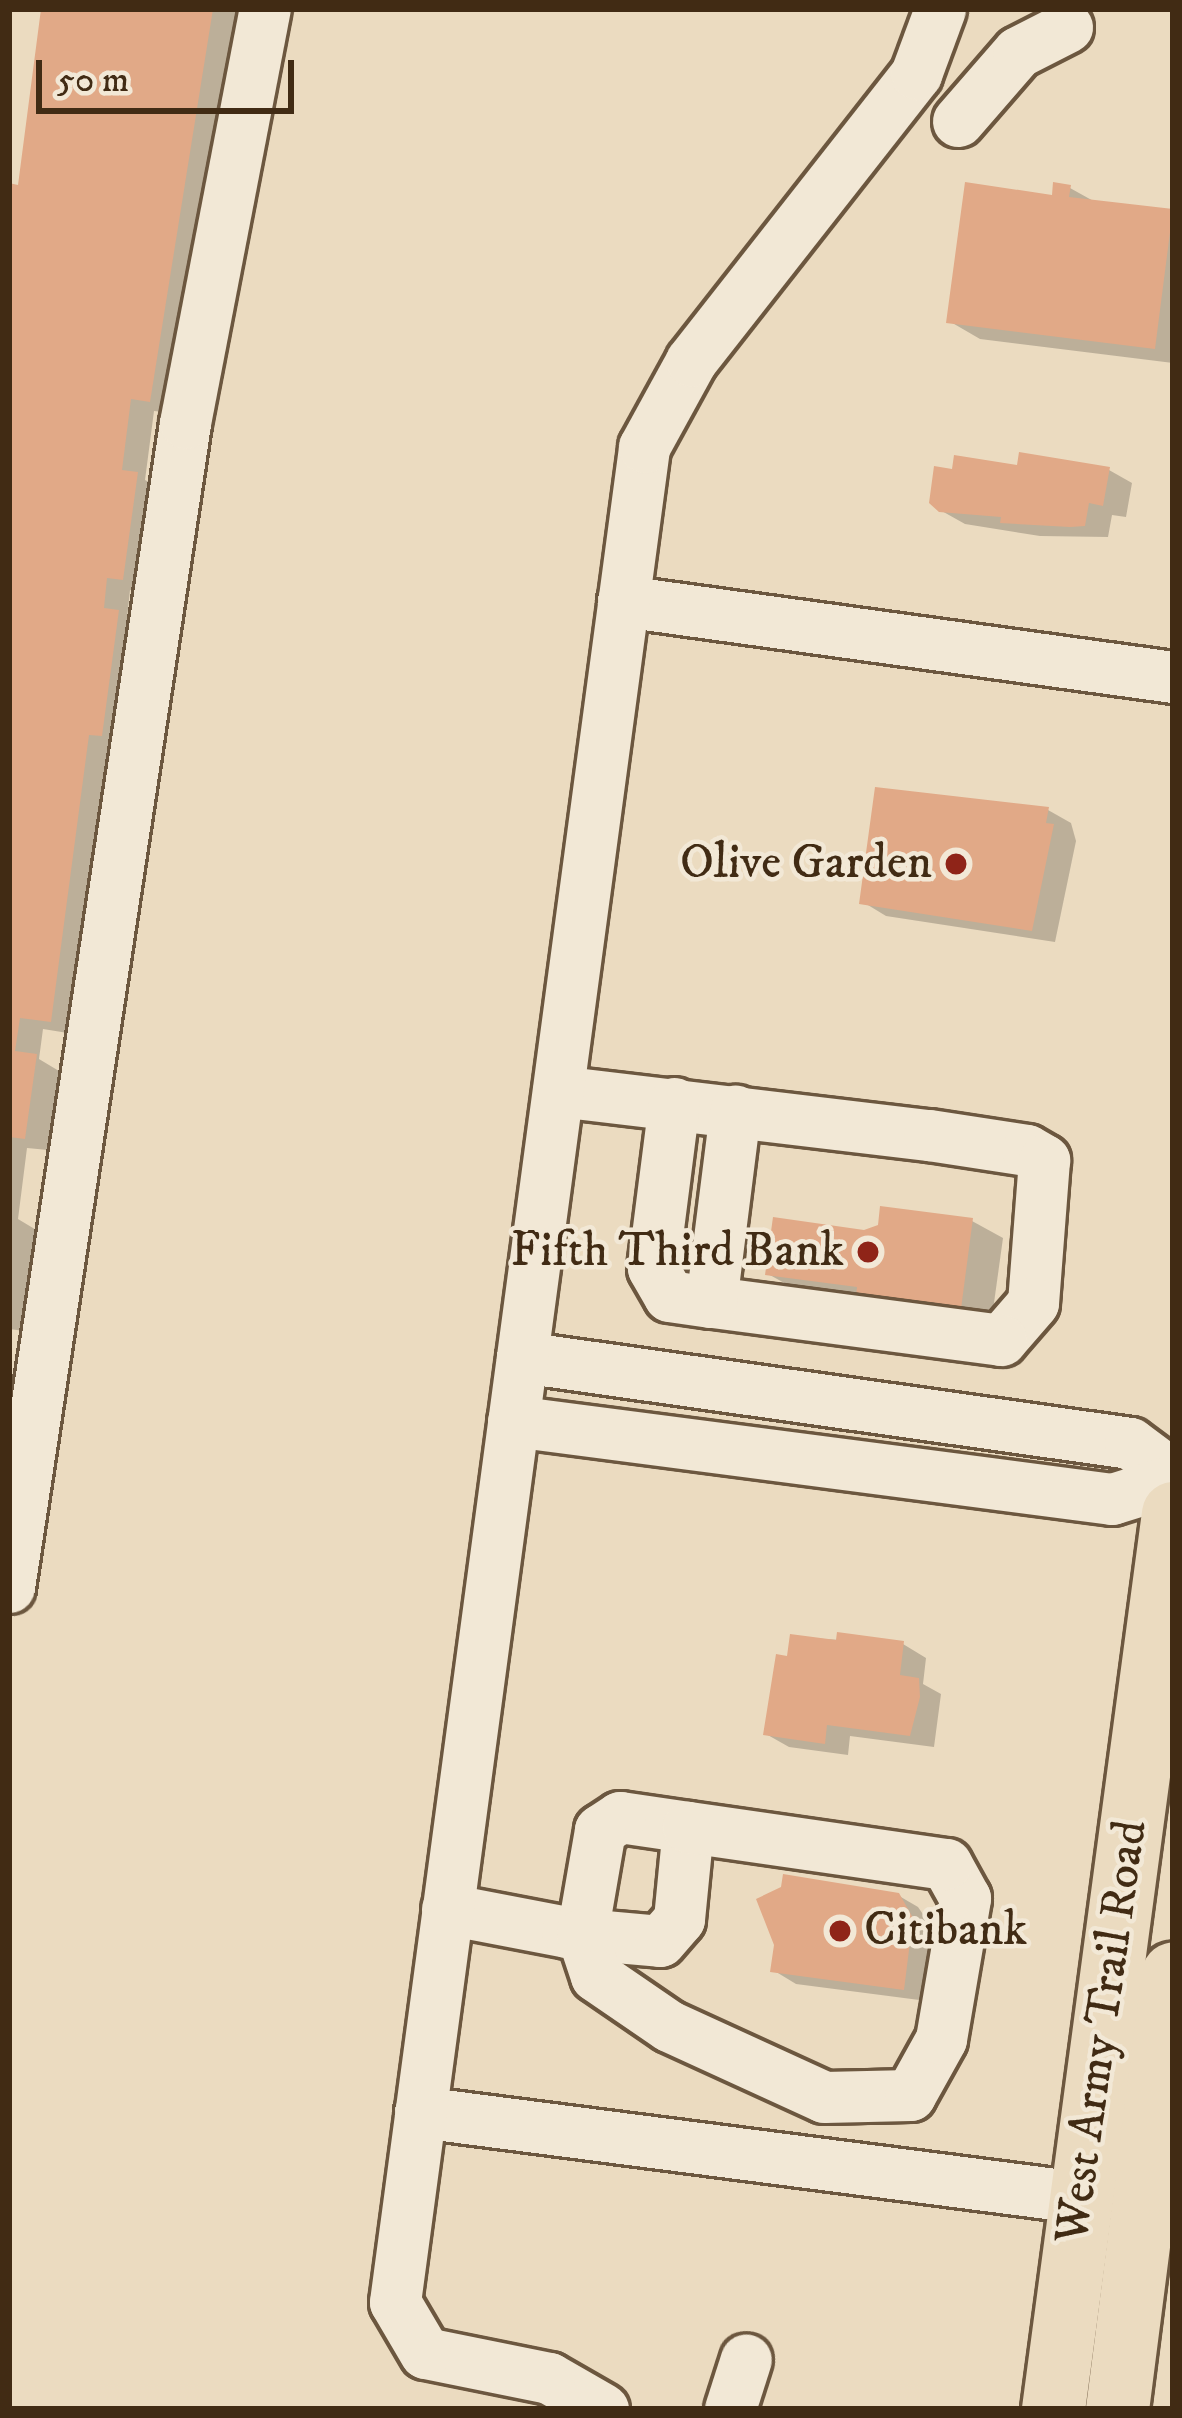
<!DOCTYPE html>
<style>
body{margin:0}
#map{position:relative;width:1182px;height:2418px;overflow:hidden;background:#ebdbc0;font-family:"IM FELL DW Pica",serif}
div>[style]{position:absolute}
[style*='--x']{left:calc(var(--x)*1px);top:calc(var(--y)*1px);width:calc(var(--w)*1px);rotate:calc(var(--a)*1deg)}
.shadow>*{inset:0;background:#0003}
.building>*{inset:0;background:#e1a987}
.roads{filter:drop-shadow(3px 0 #6c573f) drop-shadow(-3px 0 #6c573f) drop-shadow(0 3px #6c573f) drop-shadow(0 -3px #6c573f)}
.minor>*{height:51px;margin:-25.5px;padding:0 25.5px;transform-origin:25.5px;border-radius:25.5px;background:#f2e8d6}
.major>*{height:63px;margin:-31.5px;padding:0 31.5px;transform-origin:31.5px;border-radius:31.5px;background:#ebdbc0}
.dots>*{width:33px;height:33px;translate:-50% -50%;box-sizing:border-box;border:6px solid #f2e8d6;border-radius:50%}
span{translate:-50% -50%;white-space:nowrap;text-align:center;line-height:1.15;-webkit-text-stroke:9px #f2e8d6;paint-order:stroke}
.poi-label{font-size:48px;color:#412b14}
.right{translate:-100% -50%;text-align:right}
.left{translate:0 -50%;text-align:left}
.street-label{font-size:48px;color:#412b14}
.frame{position:absolute;inset:0;border:12px solid #412b14;pointer-events:none}
.scale{position:absolute;left:36px;top:60px;width:258px;height:54px;box-sizing:border-box;border:6px solid #412b14;border-top:0;padding-left:15px;font-size:36px;line-height:42px;white-space:nowrap;color:#412b14;-webkit-text-stroke:9px #f2e8d6;paint-order:stroke}
</style>
<div id="map">
<div class="shadow">
<div style="clip-path:polygon(44px 9px,238px 9px,173px 413px,154px 411px,145px 480px,160px 488px,146px 592px,130px 590px,127px 618px,142px 626px,74px 1034px,43px 1029px,39px 1059px,59px 1071px,48px 1150px,27px 1148px,18px 1219px,38px 1231px,25px 1331px,9px 1329px,9px 186px,20px 188px)"></div>
<div style="clip-path:polygon(1070px 188px,1097px 203px,1173px 212px,1173px 363px,980px 339px,949px 321px)"></div>
<div style="clip-path:polygon(1019px 468px,1109px 470px,1132px 483px,1126px 517px,1112px 515px,1108px 537px,1040px 536px,965px 524px,940px 510px)"></div>
<div style="clip-path:polygon(1048px 810px,1071px 823px,1076px 841px,1055px 942px,886px 916px,863px 902px)"></div>
<div style="clip-path:polygon(972px 1221px,1003px 1238px,989px 1339px,799px 1291px,768px 1274px,865px 1233px)"></div>
<div style="clip-path:polygon(793px 1637px,903px 1644px,926px 1658px,923px 1684px,941px 1694px,934px 1747px,850px 1736px,848px 1755px,789px 1747px,766px 1734px)"></div>
<div style="clip-path:polygon(894px 1893px,918px 1907px,936px 1933px,927px 2001px,796px 1984px,773px 1970px)"></div>
</div>
<div class="building">
<div style="clip-path:polygon(41px 9px,213px 9px,150px 402px,131px 399px,122px 470px,138px 472px,123px 580px,107px 578px,104px 608px,119px 610px,102px 736px,89px 735px,51px 1022px,20px 1018px,15px 1051px,37px 1054px,25px 1139px,9px 1137px,9px 183px,18px 185px)"></div>
<div style="clip-path:polygon(965px 182px,1052px 195px,1053px 182px,1071px 185px,1069px 197px,1173px 209px,1155px 349px,946px 323px)"></div>
<div style="clip-path:polygon(1019px 452px,1110px 467px,1103px 506px,1089px 503px,1085px 526px,1070px 527px,1000px 523px,1001px 517px,939px 512px,929px 503px,934px 466px,952px 469px,954px 455px,1017px 465px)"></div>
<div style="clip-path:polygon(875px 787px,1049px 807px,1046px 823px,1054px 824px,1032px 931px,859px 904px)"></div>
<div style="clip-path:polygon(880px 1206px,973px 1218px,959px 1324px,856px 1296px,857px 1287px,765px 1275px,773px 1217px,864px 1230px,878px 1225px)"></div>
<div style="clip-path:polygon(837px 1632px,904px 1641px,900px 1675px,919px 1678px,920px 1697px,910px 1736px,827px 1725px,825px 1744px,763px 1735px,776px 1654px,787px 1656px,790px 1634px,836px 1640px)"></div>
<div style="clip-path:polygon(783px 1874px,899px 1893px,913px 1918px,904px 1990px,770px 1972px,774px 1945px,756px 1899px,781px 1887px)"></div>
</div>
<div class="roads">
<div class="minor">
<div style="--x:958;--y:121;--w:91;--a:-49"></div>
<div style="--x:1018;--y:52;--w:55;--a:-27"></div>
<div style="--x:623;--y:601;--w:555;--a:7.87"></div>
<div style="--x:558;--y:1091;--w:374;--a:6.8"></div>
<div style="--x:929;--y:1135;--w:99;--a:8.7"></div>
<div style="--x:1027;--y:1150;--w:20;--a:30"></div>
<div style="--x:1044;--y:1160;--w:143;--a:94.4"></div>
<div style="--x:1033;--y:1303;--w:49;--a:130.9"></div>
<div style="--x:1001;--y:1340;--w:292;--a:-172.5"></div>
<div style="--x:674;--y:1103;--w:166;--a:97.3"></div>
<div style="--x:653;--y:1268;--w:32;--a:60"></div>
<div style="--x:669;--y:1296;--w:42;--a:8.1"></div>
<div style="--x:711;--y:1302;--w:193;--a:-82.8"></div>
<div style="--x:522;--y:1357;--w:614;--a:8.05"></div>
<div style="--x:1130;--y:1443;--w:54;--a:36.7"></div>
<div style="--x:513;--y:1421;--w:604;--a:7.42"></div>
<div style="--x:1112;--y:1499;--w:64;--a:-17.3"></div>
<div style="--x:9;--y:1587;--w:1177;--a:-81.4"></div>
<div style="--x:185;--y:423;--w:422;--a:-79.1"></div>
<div style="--x:447;--y:1909;--w:122;--a:10.9"></div>
<div style="--x:567;--y:1932;--w:15;--a:8"></div>
<div style="--x:582;--y:1934;--w:78;--a:5.1"></div>
<div style="--x:660;--y:1941;--w:29;--a:-49"></div>
<div style="--x:679;--y:1919;--w:92;--a:-84.4"></div>
<div style="--x:688;--y:1827;--w:69;--a:-171.6"></div>
<div style="--x:620;--y:1817;--w:24;--a:147"></div>
<div style="--x:600;--y:1830;--w:106;--a:99.8"></div>
<div style="--x:582;--y:1934;--w:44;--a:71.6"></div>
<div style="--x:596;--y:1976;--w:88;--a:34.4"></div>
<div style="--x:669;--y:2026;--w:170;--a:24.6"></div>
<div style="--x:824;--y:2097;--w:86;--a:-1.3"></div>
<div style="--x:910;--y:2095;--w:64;--a:-61"></div>
<div style="--x:941;--y:2039;--w:143;--a:-80.3"></div>
<div style="--x:965;--y:1898;--w:39;--a:-119"></div>
<div style="--x:946;--y:1864;--w:261;--a:-171.8"></div>
<div style="--x:420;--y:2112;--w:663;--a:7.36"></div>
<div style="--x:603;--y:2409;--w:62;--a:-150.1"></div>
<div style="--x:549;--y:2378;--w:126;--a:-168.6"></div>
<div style="--x:425;--y:2353;--w:59;--a:-120.5"></div>
<div style="--x:395;--y:2302;--w:1872;--a:-82.35"></div>
<div style="--x:644;--y:447;--w:98;--a:-61.3"></div>
<div style="--x:691;--y:361;--w:365;--a:-51.9"></div>
<div style="--x:916;--y:74;--w:69;--a:-69.7"></div>
<div style="--x:730;--y:2409;--w:52;--a:-72.3"></div>
</div>
<div class="major">
<div style="--x:1053;--y:2409;--w:904;--a:-82.37"></div>
<div style="--x:1117;--y:2409;--w:439;--a:-82.7"></div>
</div>
</div>
<div class="dots">
<div style="left:956px;top:864px;background:#8f2418"></div>
<div style="left:868px;top:1252px;background:#8f2418"></div>
<div style="left:840px;top:1931px;background:#8f2418"></div>
</div>
<div class="poi-label">
<span class="right" style="left:932px;top:864px">Olive Garden</span>
<span class="right" style="left:844px;top:1252px">Fifth Third Bank</span>
<span class="left" style="left:864px;top:1931px">Citibank</span>
</div>
<div class="street-label">
<span style="left:1102px;top:2032px;rotate:-82deg">West Army Trail Road</span>
</div>
<div class="frame"></div>
<div class="scale">50 m</div>
</div>
